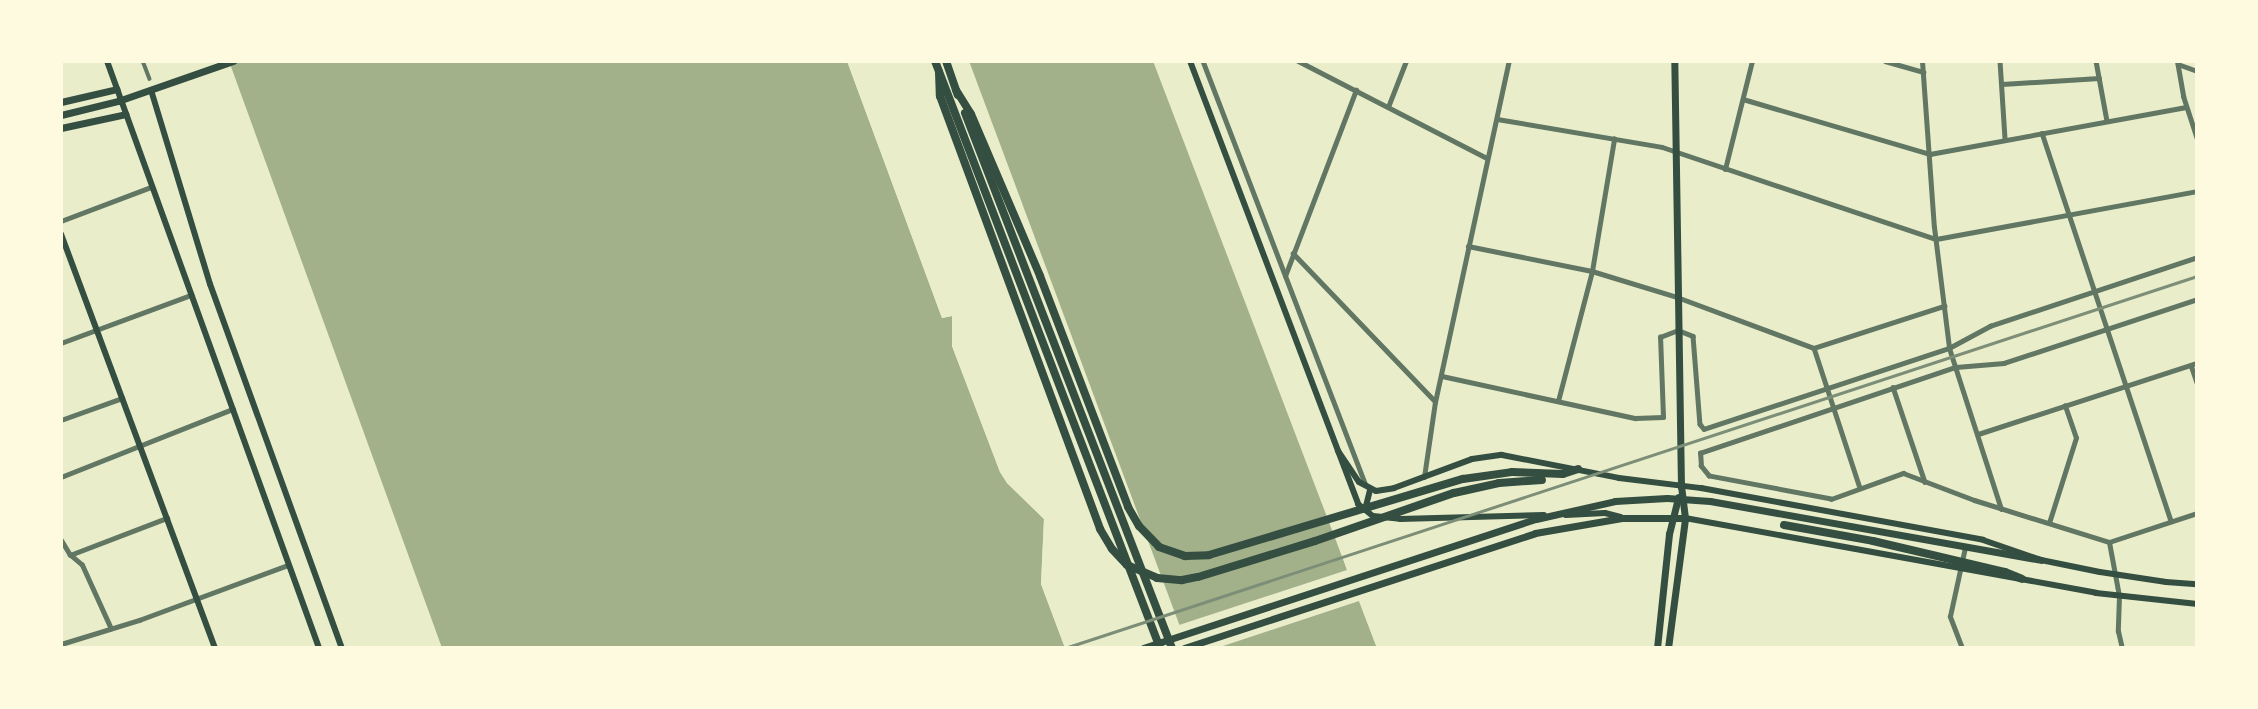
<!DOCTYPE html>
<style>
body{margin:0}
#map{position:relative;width:2258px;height:709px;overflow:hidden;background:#e9edc9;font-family:"Archivo Narrow",sans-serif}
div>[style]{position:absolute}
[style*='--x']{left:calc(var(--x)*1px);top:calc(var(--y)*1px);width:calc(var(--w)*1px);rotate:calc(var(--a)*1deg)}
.water>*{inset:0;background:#a3b18a}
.pier>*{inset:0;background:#e9edc9}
.pedestrian>*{height:3.5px;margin:-1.75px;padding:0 1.75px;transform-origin:1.75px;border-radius:1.75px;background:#617663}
.minor>*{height:4.5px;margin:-2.25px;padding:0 2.25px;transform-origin:2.25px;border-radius:2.25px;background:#617663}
.tertiary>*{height:5px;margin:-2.5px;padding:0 2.5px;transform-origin:2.5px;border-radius:2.5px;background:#617663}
.secondary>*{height:6px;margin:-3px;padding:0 3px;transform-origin:3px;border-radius:3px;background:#344e41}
.primary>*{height:7px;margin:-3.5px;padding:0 3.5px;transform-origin:3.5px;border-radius:3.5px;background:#344e41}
.motorway>*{height:8px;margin:-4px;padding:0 4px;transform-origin:4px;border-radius:4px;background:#344e41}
.rail>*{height:2.5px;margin:-1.25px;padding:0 1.25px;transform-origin:1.25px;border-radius:1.25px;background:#7c8e77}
span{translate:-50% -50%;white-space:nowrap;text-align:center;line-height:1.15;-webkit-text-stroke:5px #fefae0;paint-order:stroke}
.frame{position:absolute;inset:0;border:63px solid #fefae0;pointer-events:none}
</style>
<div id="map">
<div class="water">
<div style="clip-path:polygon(229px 61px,847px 61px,942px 318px,952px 316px,952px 346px,1000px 472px,1007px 483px,1044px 519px,1041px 584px,1065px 648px,442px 648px)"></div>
<div style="clip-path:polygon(969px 61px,1153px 61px,1377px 648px,1188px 648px)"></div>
</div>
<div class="pier">
<div style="clip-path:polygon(847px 61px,850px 61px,944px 314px,956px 314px,955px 345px,1004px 471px,1009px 481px,1047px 518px,1044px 584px,1068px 648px,1065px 648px,1041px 584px,1044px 519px,1007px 483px,1000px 472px,952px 346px,952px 316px,942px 318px)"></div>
<div style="clip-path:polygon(1337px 542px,1341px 542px,1381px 648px,1377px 648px,1359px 601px,1217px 648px,1184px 648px,1176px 626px,1347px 570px)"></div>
</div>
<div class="pedestrian">
<div style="--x:143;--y:61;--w:19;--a:69"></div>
</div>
<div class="minor">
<div style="--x:1203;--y:61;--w:454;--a:69"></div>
<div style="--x:1885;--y:61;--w:40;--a:16"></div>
<div style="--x:2000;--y:61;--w:78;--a:86.3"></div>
<div style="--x:2096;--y:61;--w:61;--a:79.6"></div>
<div style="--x:2178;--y:64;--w:20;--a:20"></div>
<div style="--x:2002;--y:84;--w:97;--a:-3.5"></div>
<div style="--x:1743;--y:99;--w:195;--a:16.4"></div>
<div style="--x:1930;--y:154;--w:260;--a:-10.4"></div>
<div style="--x:1388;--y:107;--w:49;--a:-68.6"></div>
<div style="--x:2042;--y:133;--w:409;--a:71.6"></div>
<div style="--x:61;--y:221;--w:96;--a:-20.7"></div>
<div style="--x:1468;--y:246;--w:126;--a:11.4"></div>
<div style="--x:1592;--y:271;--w:89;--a:17"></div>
<div style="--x:1677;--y:297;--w:146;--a:20.4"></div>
<div style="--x:1814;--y:348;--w:137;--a:-17.9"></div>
<div style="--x:1293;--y:253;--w:205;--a:46.2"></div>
<div style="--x:1285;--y:276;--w:199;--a:-69.1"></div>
<div style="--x:61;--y:343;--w:139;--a:-20.3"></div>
<div style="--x:1814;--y:348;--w:147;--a:71.8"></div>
<div style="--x:2191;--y:365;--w:18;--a:71"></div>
<div style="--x:1442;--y:376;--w:198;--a:12.3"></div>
<div style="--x:1635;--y:418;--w:28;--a:-2"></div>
<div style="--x:1663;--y:417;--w:80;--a:-92.1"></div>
<div style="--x:1660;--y:337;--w:19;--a:-21"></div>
<div style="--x:1678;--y:330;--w:16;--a:22"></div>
<div style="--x:1693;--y:336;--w:88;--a:85.5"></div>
<div style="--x:1700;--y:424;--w:6;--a:51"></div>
<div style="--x:1704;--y:429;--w:258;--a:-18.3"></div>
<div style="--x:1949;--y:348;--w:47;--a:-28.2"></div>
<div style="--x:1990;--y:326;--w:218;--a:-18.4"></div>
<div style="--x:1893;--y:387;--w:100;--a:71.4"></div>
<div style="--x:1558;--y:401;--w:134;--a:-75.3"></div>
<div style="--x:1592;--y:271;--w:134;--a:-80.5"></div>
<div style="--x:61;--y:420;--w:65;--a:-19.8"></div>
<div style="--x:61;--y:477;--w:185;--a:-21.6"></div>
<div style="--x:1831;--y:499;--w:124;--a:-169.3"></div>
<div style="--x:1709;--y:476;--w:13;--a:-129"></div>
<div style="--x:1701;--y:466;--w:13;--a:-94"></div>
<div style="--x:1700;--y:453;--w:270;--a:-18.6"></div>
<div style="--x:1956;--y:367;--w:48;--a:-4.8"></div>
<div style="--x:2004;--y:363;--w:203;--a:-18.3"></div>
<div style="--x:2049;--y:523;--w:89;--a:-72.4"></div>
<div style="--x:2076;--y:438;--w:34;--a:-109"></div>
<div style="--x:111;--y:629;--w:70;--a:-114.4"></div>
<div style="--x:82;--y:565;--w:16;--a:-140"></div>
<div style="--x:70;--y:555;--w:104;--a:-20.9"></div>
</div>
<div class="tertiary">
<div style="--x:1298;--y:61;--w:212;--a:27.2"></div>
<div style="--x:1922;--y:61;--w:166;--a:85.9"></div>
<div style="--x:1934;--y:227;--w:122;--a:82.9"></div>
<div style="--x:1949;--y:348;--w:169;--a:72.1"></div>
<div style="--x:2177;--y:61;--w:36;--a:80"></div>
<div style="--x:2183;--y:96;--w:45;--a:72"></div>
<div style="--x:1497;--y:119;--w:167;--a:9.6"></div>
<div style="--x:1662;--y:147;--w:289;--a:18.6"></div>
<div style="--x:1936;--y:239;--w:265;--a:-10.4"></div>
<div style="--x:1725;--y:169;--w:111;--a:-76"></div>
<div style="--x:1978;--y:434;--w:230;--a:-18"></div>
<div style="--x:1424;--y:477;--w:76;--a:-81.7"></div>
<div style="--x:1435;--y:402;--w:349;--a:-77.8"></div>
<div style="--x:1831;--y:499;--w:77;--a:-19.9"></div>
<div style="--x:1903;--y:473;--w:76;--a:20.8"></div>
<div style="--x:1974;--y:500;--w:141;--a:17.3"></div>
<div style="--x:2109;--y:542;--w:55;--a:79.5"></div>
<div style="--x:2119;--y:596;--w:35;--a:92"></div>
<div style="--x:2118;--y:631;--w:17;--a:77"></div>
<div style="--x:61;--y:540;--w:17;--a:59"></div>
<div style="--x:2109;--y:542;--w:93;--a:-18.2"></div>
<div style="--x:61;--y:644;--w:82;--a:-17.1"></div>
<div style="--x:139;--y:620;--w:159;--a:-20.3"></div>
<div style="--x:1962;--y:648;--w:34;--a:-111"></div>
<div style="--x:1950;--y:616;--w:71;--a:-77.7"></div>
</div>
<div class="secondary">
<div style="--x:107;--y:61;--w:624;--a:70.14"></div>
<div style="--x:1190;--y:61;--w:474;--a:69.2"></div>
<div style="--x:1358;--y:504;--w:19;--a:39"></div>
<div style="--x:1373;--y:516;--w:27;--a:6"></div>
<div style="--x:1400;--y:519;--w:144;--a:-1.6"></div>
<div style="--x:151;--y:90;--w:203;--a:73.1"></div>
<div style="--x:210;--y:284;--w:387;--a:70.1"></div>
<div style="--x:61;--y:234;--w:442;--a:69.6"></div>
<div style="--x:1338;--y:451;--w:37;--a:56"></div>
<div style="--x:1359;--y:482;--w:19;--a:28"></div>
<div style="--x:1376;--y:491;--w:18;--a:-9"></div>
<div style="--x:1394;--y:488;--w:83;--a:-20.4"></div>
<div style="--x:1472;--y:459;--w:30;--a:-8"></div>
<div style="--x:1502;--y:455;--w:119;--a:11.1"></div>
<div style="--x:1619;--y:478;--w:83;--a:7"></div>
<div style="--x:1701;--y:488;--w:287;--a:10.4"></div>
<div style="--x:1983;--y:540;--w:61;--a:19"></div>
<div style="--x:2041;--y:560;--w:60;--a:11.5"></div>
<div style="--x:2100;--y:572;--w:67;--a:8.6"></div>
<div style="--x:2166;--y:582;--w:31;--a:4"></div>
<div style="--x:1365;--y:510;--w:21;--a:-76"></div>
<div style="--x:1566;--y:515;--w:39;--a:-3"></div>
<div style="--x:1605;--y:513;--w:16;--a:14"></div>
<div style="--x:1685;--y:518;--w:418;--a:10.3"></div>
<div style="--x:2096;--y:593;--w:102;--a:6.2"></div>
</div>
<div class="primary">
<div style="--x:61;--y:102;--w:57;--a:-13.1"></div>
<div style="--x:61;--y:115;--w:59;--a:-13.8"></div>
<div style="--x:118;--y:101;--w:122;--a:-19.2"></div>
<div style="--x:61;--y:128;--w:66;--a:-12.2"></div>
<div style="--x:1143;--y:648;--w:414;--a:-18.2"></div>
<div style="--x:1536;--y:519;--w:81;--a:-12.8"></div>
<div style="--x:1615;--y:501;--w:52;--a:-3.3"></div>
<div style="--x:1667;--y:498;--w:43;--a:4"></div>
<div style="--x:1710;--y:501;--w:336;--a:10.1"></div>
<div style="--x:1184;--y:648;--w:369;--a:-18.1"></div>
<div style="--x:1535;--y:533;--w:88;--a:-9.8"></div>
<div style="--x:1622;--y:518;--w:63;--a:0"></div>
<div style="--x:1657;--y:648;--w:115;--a:-84"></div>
<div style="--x:1669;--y:534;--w:38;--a:-76"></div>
<div style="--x:1668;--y:648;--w:131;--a:-82.5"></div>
<div style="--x:1685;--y:518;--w:31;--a:-97"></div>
<div style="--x:1681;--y:487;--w:426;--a:-90.9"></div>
</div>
<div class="motorway">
<div style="--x:935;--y:61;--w:629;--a:69.03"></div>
<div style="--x:946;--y:61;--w:36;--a:71"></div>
<div style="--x:939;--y:72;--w:24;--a:88"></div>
<div style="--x:940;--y:96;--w:462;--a:69.7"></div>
<div style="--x:1100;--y:529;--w:23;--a:59"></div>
<div style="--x:1112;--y:549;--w:22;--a:47"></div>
<div style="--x:1127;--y:565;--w:33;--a:23"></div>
<div style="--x:1157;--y:578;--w:25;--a:5"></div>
<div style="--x:1182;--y:580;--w:16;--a:-11"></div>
<div style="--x:1198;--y:577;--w:122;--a:-17.1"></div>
<div style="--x:1315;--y:541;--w:147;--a:-19.1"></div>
<div style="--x:1454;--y:493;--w:46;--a:-12.5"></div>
<div style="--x:1499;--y:483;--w:43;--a:-4"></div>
<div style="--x:956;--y:90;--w:28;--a:58"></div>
<div style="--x:971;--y:114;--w:176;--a:66.9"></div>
<div style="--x:1040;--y:276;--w:247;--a:69.1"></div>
<div style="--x:1128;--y:507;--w:22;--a:60"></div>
<div style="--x:1139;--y:526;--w:29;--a:46"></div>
<div style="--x:1159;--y:547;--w:28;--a:19"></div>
<div style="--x:1185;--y:556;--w:24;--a:-2"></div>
<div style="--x:1209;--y:555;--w:265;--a:-16.7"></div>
<div style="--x:1463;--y:479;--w:49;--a:-8.1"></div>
<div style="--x:1512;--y:472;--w:51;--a:2.2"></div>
<div style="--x:1563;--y:474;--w:16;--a:-18"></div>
<div style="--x:965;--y:113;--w:574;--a:68.85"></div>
<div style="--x:1784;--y:525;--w:90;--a:10.2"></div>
<div style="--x:1873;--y:541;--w:136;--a:13.2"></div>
<div style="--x:2005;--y:572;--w:18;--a:22"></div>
</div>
<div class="rail">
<div style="--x:1065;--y:648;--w:1192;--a:-18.19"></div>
</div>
<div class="frame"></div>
</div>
